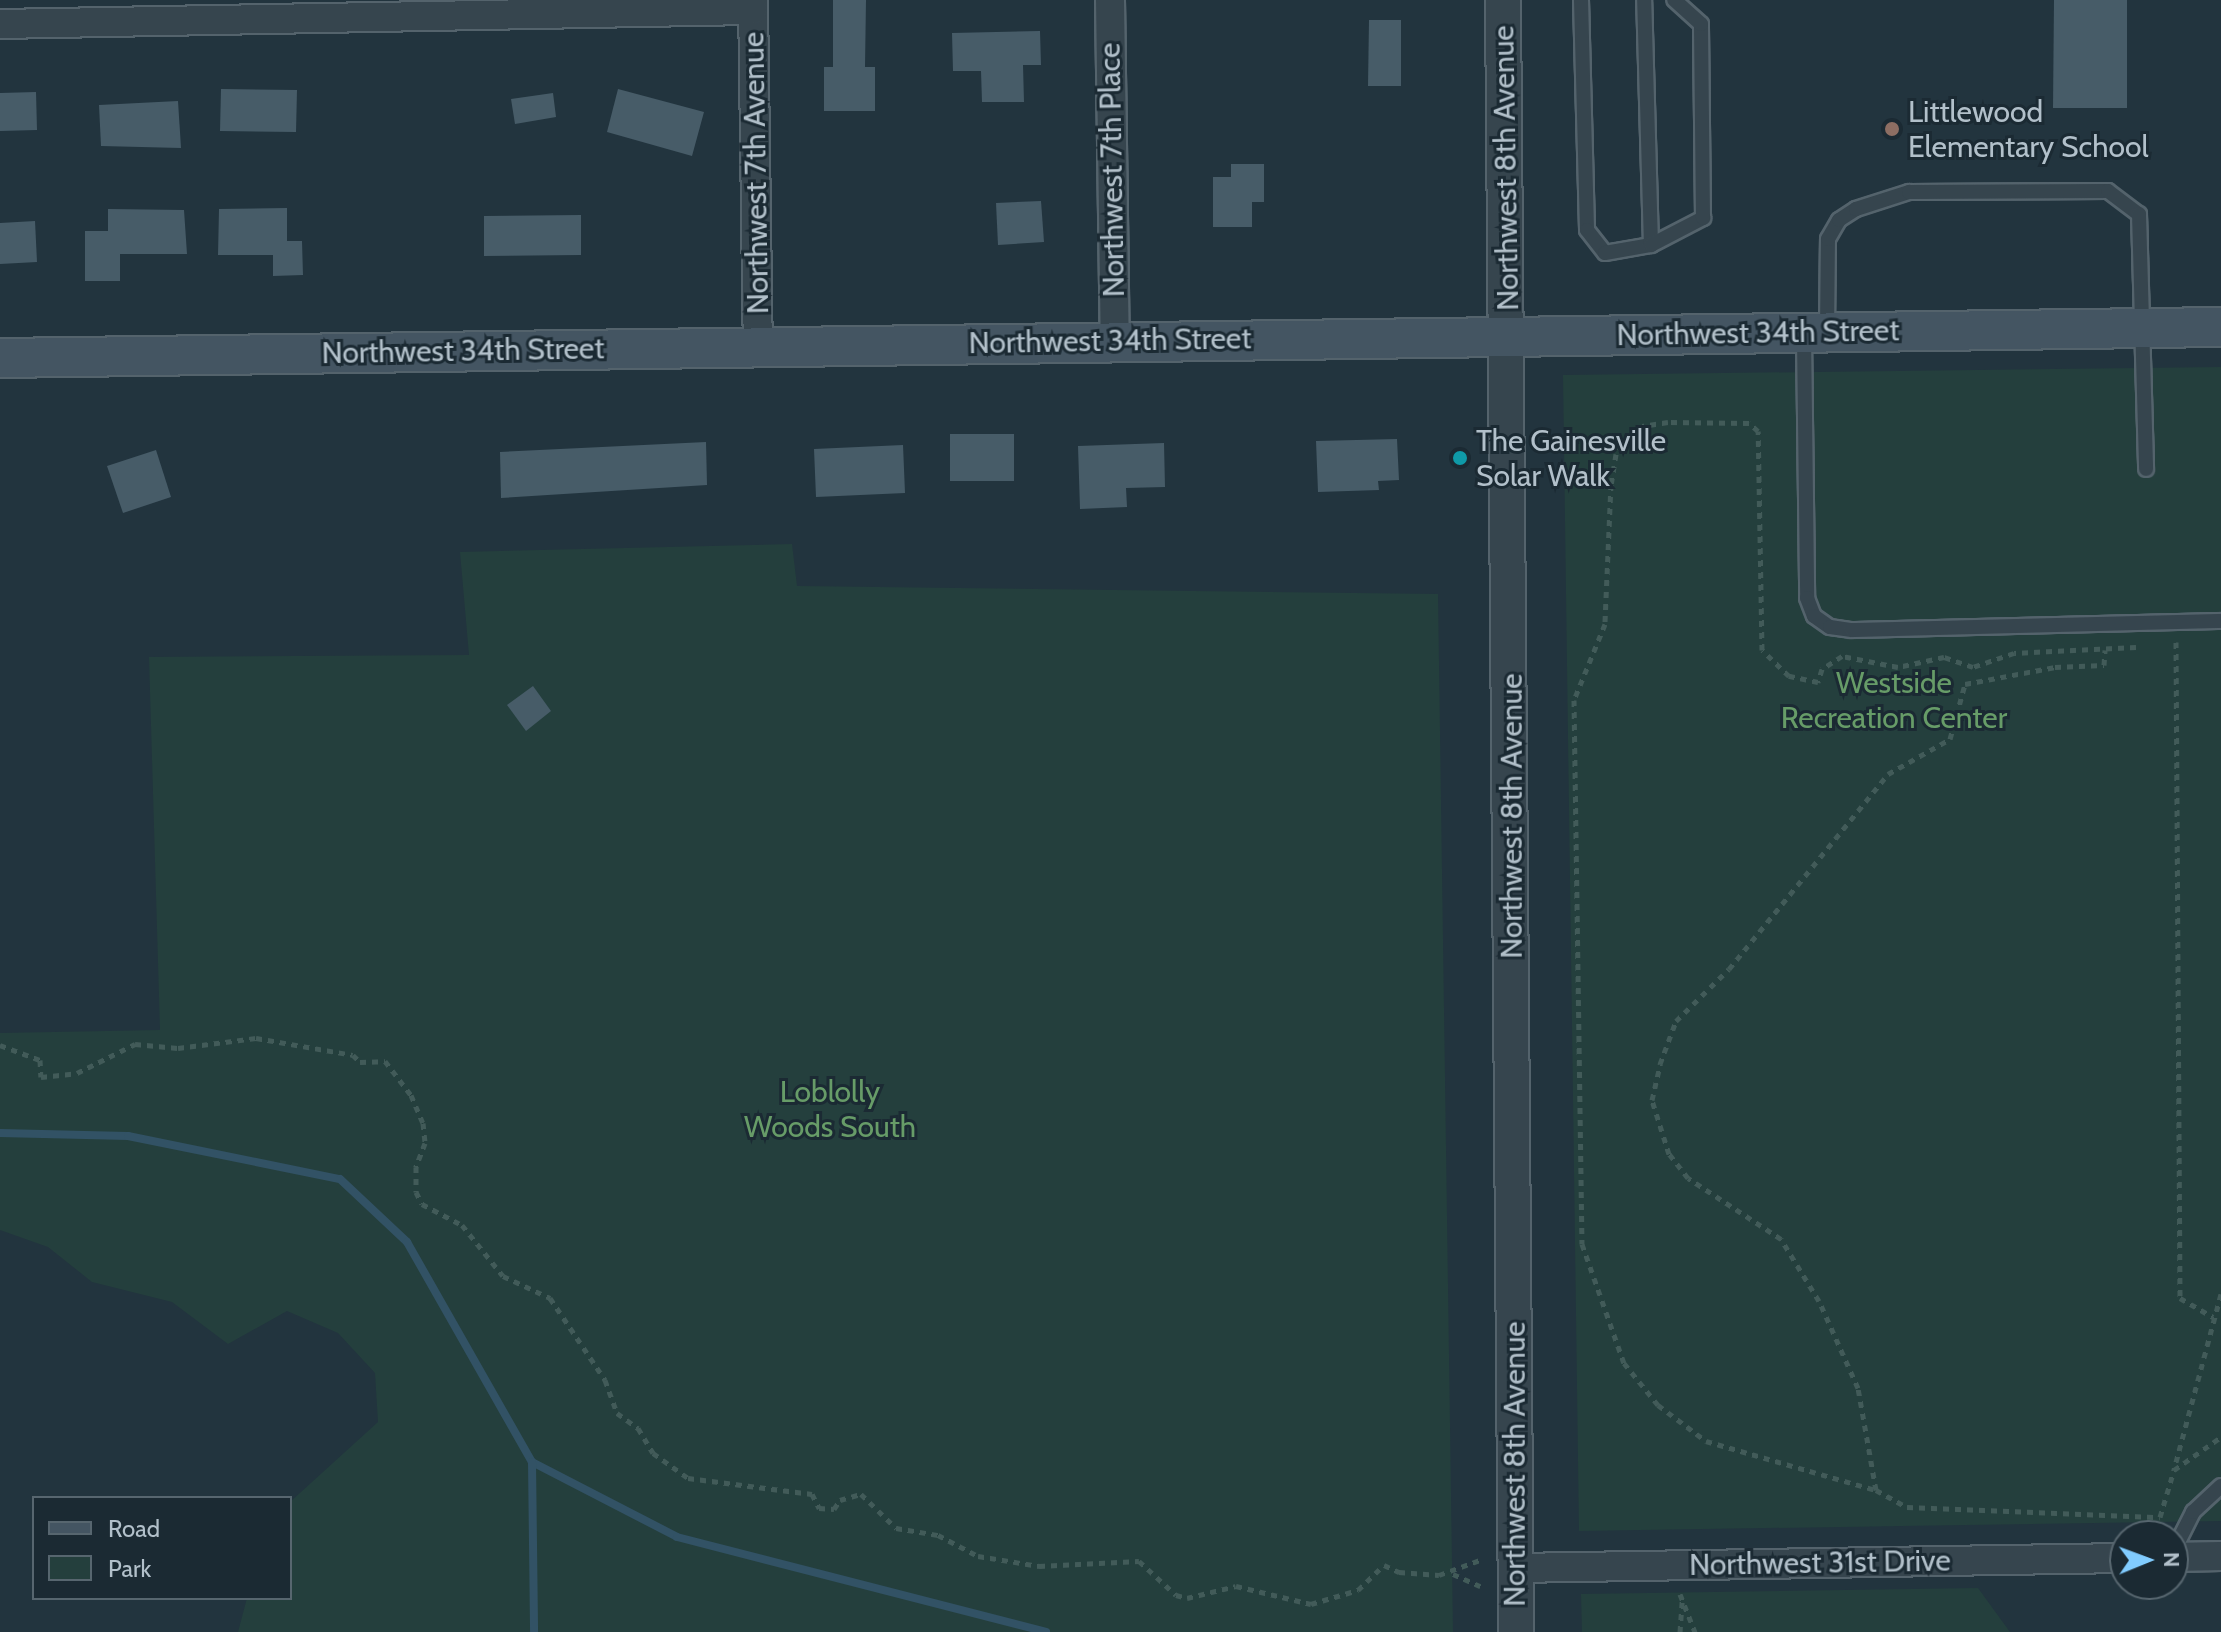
<!DOCTYPE html>
<style>
body{margin:0}
#map{position:relative;width:2221px;height:1632px;overflow:hidden;background:#22343e;font-family:Cabin,sans-serif}
div>[style]{position:absolute}
[style*='--x']{left:calc(var(--x)*1px);top:calc(var(--y)*1px);width:calc(var(--w)*1px);rotate:calc(var(--a)*1deg)}
.green>*{inset:0;background:#243f3d}
.stream>*{height:8px;margin:-4px;padding:0 4px;transform-origin:4px;border-radius:4px;background:#325265}
.building>*{inset:0;background:#475c68}
.path>*{height:5px;margin-top:-2.5px;transform-origin:0;background:repeating-linear-gradient(90deg,#425b59 0 6px,transparent 0 12px)}
.roads{filter:drop-shadow(2px 0 #54636c) drop-shadow(-2px 0 #54636c) drop-shadow(0 2px #54636c) drop-shadow(0 -2px #54636c)}
.service>*{height:14px;margin:-7px;padding:0 7px;transform-origin:7px;border-radius:7px;background:#36454e}
.minor>*{height:28px;margin:-14px;padding:0 14px;transform-origin:14px;border-radius:14px;background:#36454e}
.tertiary>*{height:34px;margin:-17px;padding:0 17px;transform-origin:17px;border-radius:17px;background:#36454e}
.secondary>*{height:38px;margin:-19px;padding:0 19px;transform-origin:19px;border-radius:19px;background:#445562}
.dots>*{width:22px;height:22px;translate:-50% -50%;box-sizing:border-box;border:4px solid #1b2a33;border-radius:50%}
span{translate:-50% -50%;white-space:nowrap;text-align:center;line-height:1.15;-webkit-text-stroke:6px #1b2a33;paint-order:stroke}
.poi-label{font-size:30px;color:#b2c0ca}
.left{translate:0 -50%;text-align:left}
.street-label{font-size:30px;color:#b2c0ca}
.park-label{font-size:30px;color:#679c68}
.legend{position:absolute;left:32px;top:1496px;width:260px;height:104px;box-sizing:border-box;background:#1b2a33;border:2px solid #57666f;margin:0;padding:10px 14px;list-style:none;font-size:24px;color:#b2c0ca}
.legend li{display:flex;align-items:center;gap:16px;height:40px}
.legend b{width:40px;border:2px solid #57666f}
.north{position:absolute;left:2109px;top:1520px;width:80px;height:80px;box-sizing:border-box;background:#1b2a33;border:2px solid #57666f;border-radius:50%;rotate:89deg;font-size:22px;font-weight:700;line-height:32px;text-align:center;color:#b2c0ca}
.north::after{content:'';display:block;margin:auto;width:28px;height:36px;background:#81ccff;clip-path:polygon(50% 0,100% 100%,50% 72%,0 100%)}
</style>
<div id="map">
<div class="green">
<div style="clip-path:polygon(2221px 367px,2221px 1521px,1579px 1531px,1563px 375px)"></div>
<div style="clip-path:polygon(792px 544px,797px 586px,1438px 594px,1453px 1632px,238px 1632px,247px 1598px,290px 1598px,290px 1502px,378px 1422px,375px 1373px,338px 1333px,287px 1311px,228px 1344px,172px 1302px,92px 1282px,48px 1247px,0 1230px,0 1033px,160px 1030px,149px 657px,469px 655px,460px 552px)"></div>
<div style="clip-path:polygon(1978px 1588px,2010px 1632px,1582px 1632px,1581px 1594px)"></div>
</div>
<div class="stream">
<div style="--x:0;--y:1133;--w:128;--a:1.3"></div>
<div style="--x:128;--y:1136;--w:216;--a:11.5"></div>
<div style="--x:340;--y:1179;--w:92;--a:43.2"></div>
<div style="--x:407;--y:1242;--w:253;--a:60.4"></div>
<div style="--x:532;--y:1462;--w:163;--a:27.3"></div>
<div style="--x:677;--y:1537;--w:381;--a:14.4"></div>
<div style="--x:532;--y:1462;--w:170;--a:89.3"></div>
</div>
<div class="building">
<div style="clip-path:polygon(833px 0,866px 0,865px 67px,875px 67px,875px 111px,824px 111px,824px 67px,833px 67px)"></div>
<div style="clip-path:polygon(2054px 0,2127px 0,2127px 108px,2053px 108px)"></div>
<div style="clip-path:polygon(1369px 20px,1401px 20px,1401px 86px,1368px 86px)"></div>
<div style="clip-path:polygon(1040px 31px,1041px 65px,1023px 65px,1024px 102px,982px 102px,981px 71px,953px 71px,952px 33px)"></div>
<div style="clip-path:polygon(221px 89px,297px 90px,296px 132px,220px 131px)"></div>
<div style="clip-path:polygon(618px 89px,704px 112px,692px 156px,607px 132px)"></div>
<div style="clip-path:polygon(36px 92px,37px 130px,0 131px,0 93px)"></div>
<div style="clip-path:polygon(553px 93px,556px 117px,515px 124px,511px 99px)"></div>
<div style="clip-path:polygon(178px 101px,181px 148px,101px 146px,99px 105px)"></div>
<div style="clip-path:polygon(1231px 164px,1264px 164px,1264px 202px,1252px 202px,1252px 227px,1213px 227px,1213px 177px,1231px 177px)"></div>
<div style="clip-path:polygon(1041px 201px,1044px 242px,998px 245px,996px 203px)"></div>
<div style="clip-path:polygon(287px 208px,287px 241px,302px 241px,303px 275px,273px 276px,273px 255px,218px 255px,219px 209px)"></div>
<div style="clip-path:polygon(108px 209px,184px 210px,187px 254px,120px 254px,120px 281px,85px 281px,85px 231px,108px 231px)"></div>
<div style="clip-path:polygon(581px 215px,581px 255px,484px 256px,484px 216px)"></div>
<div style="clip-path:polygon(35px 221px,37px 262px,0 264px,0 223px)"></div>
<div style="clip-path:polygon(950px 434px,1014px 434px,1014px 481px,950px 481px)"></div>
<div style="clip-path:polygon(1397px 439px,1399px 480px,1378px 481px,1379px 490px,1318px 492px,1316px 441px)"></div>
<div style="clip-path:polygon(706px 442px,707px 485px,501px 498px,500px 452px)"></div>
<div style="clip-path:polygon(1164px 443px,1165px 487px,1126px 488px,1127px 507px,1080px 509px,1078px 446px)"></div>
<div style="clip-path:polygon(903px 445px,905px 493px,816px 497px,814px 449px)"></div>
<div style="clip-path:polygon(156px 450px,171px 497px,123px 513px,107px 466px)"></div>
<div style="clip-path:polygon(533px 686px,551px 711px,526px 731px,507px 705px)"></div>
</div>
<div class="path">
<div style="--x:2176;--y:642;--w:656;--a:89.65"></div>
<div style="--x:2180;--y:1298;--w:38;--a:30"></div>
<div style="--x:2136;--y:647;--w:122;--a:177.2"></div>
<div style="--x:2014;--y:653;--w:43;--a:161.1"></div>
<div style="--x:1973;--y:667;--w:31;--a:-161"></div>
<div style="--x:1944;--y:657;--w:47;--a:167.7"></div>
<div style="--x:1898;--y:667;--w:57;--a:-168.9"></div>
<div style="--x:1842;--y:656;--w:24;--a:147"></div>
<div style="--x:1822;--y:669;--w:14;--a:107"></div>
<div style="--x:1818;--y:682;--w:30;--a:-168"></div>
<div style="--x:1789;--y:676;--w:37;--a:-136"></div>
<div style="--x:1762;--y:650;--w:219;--a:-91"></div>
<div style="--x:1758;--y:431;--w:12;--a:-138"></div>
<div style="--x:1749;--y:423;--w:81;--a:-179.3"></div>
<div style="--x:1668;--y:422;--w:26;--a:171"></div>
<div style="--x:1642;--y:426;--w:16;--a:142"></div>
<div style="--x:1629;--y:436;--w:22;--a:126"></div>
<div style="--x:1616;--y:454;--w:30;--a:99"></div>
<div style="--x:1611;--y:484;--w:140;--a:92.5"></div>
<div style="--x:1605;--y:624;--w:82;--a:112.2"></div>
<div style="--x:1574;--y:700;--w:544;--a:89.16"></div>
<div style="--x:1582;--y:1244;--w:126;--a:70.6"></div>
<div style="--x:1624;--y:1363;--w:54;--a:51"></div>
<div style="--x:1658;--y:1405;--w:60;--a:36.9"></div>
<div style="--x:1706;--y:1441;--w:177;--a:16.1"></div>
<div style="--x:1876;--y:1490;--w:35;--a:29"></div>
<div style="--x:1907;--y:1507;--w:253;--a:2.3"></div>
<div style="--x:2160;--y:1517;--w:49;--a:-73.4"></div>
<div style="--x:0;--y:1045;--w:43;--a:20.6"></div>
<div style="--x:40;--y:1060;--w:17;--a:87"></div>
<div style="--x:41;--y:1077;--w:36;--a:-6"></div>
<div style="--x:77;--y:1073;--w:65;--a:-26.6"></div>
<div style="--x:135;--y:1044;--w:43;--a:5.3"></div>
<div style="--x:178;--y:1048;--w:79;--a:-7.3"></div>
<div style="--x:256;--y:1038;--w:98;--a:9.9"></div>
<div style="--x:353;--y:1055;--w:10;--a:45"></div>
<div style="--x:360;--y:1062;--w:25;--a:-2"></div>
<div style="--x:385;--y:1061;--w:43;--a:52.6"></div>
<div style="--x:411;--y:1095;--w:30;--a:67"></div>
<div style="--x:423;--y:1123;--w:20;--a:84"></div>
<div style="--x:425;--y:1143;--w:26;--a:111"></div>
<div style="--x:416;--y:1167;--w:25;--a:90"></div>
<div style="--x:416;--y:1192;--w:13;--a:63"></div>
<div style="--x:422;--y:1204;--w:45;--a:27.7"></div>
<div style="--x:462;--y:1225;--w:65;--a:51.2"></div>
<div style="--x:503;--y:1276;--w:52;--a:25.1"></div>
<div style="--x:550;--y:1298;--w:99;--a:56.1"></div>
<div style="--x:605;--y:1380;--w:35;--a:70"></div>
<div style="--x:617;--y:1413;--w:26;--a:36"></div>
<div style="--x:638;--y:1428;--w:29;--a:59"></div>
<div style="--x:653;--y:1453;--w:43;--a:35.5"></div>
<div style="--x:688;--y:1478;--w:125;--a:7.4"></div>
<div style="--x:812;--y:1494;--w:16;--a:63"></div>
<div style="--x:819;--y:1508;--w:15;--a:4"></div>
<div style="--x:834;--y:1509;--w:11;--a:-56"></div>
<div style="--x:840;--y:1500;--w:22;--a:-16"></div>
<div style="--x:861;--y:1494;--w:49;--a:44.2"></div>
<div style="--x:896;--y:1528;--w:43;--a:9.5"></div>
<div style="--x:938;--y:1535;--w:45;--a:27.7"></div>
<div style="--x:978;--y:1556;--w:62;--a:9.3"></div>
<div style="--x:1039;--y:1566;--w:100;--a:-2.9"></div>
<div style="--x:1139;--y:1561;--w:50;--a:42.6"></div>
<div style="--x:1176;--y:1595;--w:11;--a:15"></div>
<div style="--x:1187;--y:1598;--w:50;--a:-13.8"></div>
<div style="--x:1236;--y:1586;--w:77;--a:13.5"></div>
<div style="--x:1311;--y:1604;--w:49;--a:-16.6"></div>
<div style="--x:1358;--y:1590;--w:36;--a:-44"></div>
<div style="--x:1384;--y:1565;--w:17;--a:25"></div>
<div style="--x:1399;--y:1572;--w:40;--a:4.3"></div>
<div style="--x:1439;--y:1575;--w:44;--a:-20.1"></div>
<div style="--x:2221;--y:1294;--w:182;--a:105"></div>
<div style="--x:2174;--y:1470;--w:57;--a:-35.1"></div>
<div style="--x:1876;--y:1490;--w:104;--a:-100"></div>
<div style="--x:1858;--y:1388;--w:95;--a:-114.1"></div>
<div style="--x:1819;--y:1301;--w:73;--a:-121.5"></div>
<div style="--x:1781;--y:1239;--w:111;--a:-146.7"></div>
<div style="--x:1688;--y:1178;--w:31;--a:-128"></div>
<div style="--x:1669;--y:1154;--w:57;--a:-107.5"></div>
<div style="--x:1652;--y:1100;--w:37;--a:-77"></div>
<div style="--x:1660;--y:1064;--w:46;--a:-69.6"></div>
<div style="--x:1676;--y:1021;--w:74;--a:-44.5"></div>
<div style="--x:1729;--y:969;--w:252;--a:-50.8"></div>
<div style="--x:1888;--y:774;--w:71;--a:-29.4"></div>
<div style="--x:1950;--y:739;--w:57;--a:-74.7"></div>
<div style="--x:1965;--y:684;--w:92;--a:-10.7"></div>
<div style="--x:2055;--y:667;--w:49;--a:-2.3"></div>
<div style="--x:2104;--y:665;--w:15;--a:-86"></div>
<div style="--x:1453;--y:1574;--w:30;--a:24"></div>
<div style="--x:1680;--y:1594;--w:41;--a:68.5"></div>
<div style="--x:1680;--y:1632;--w:31;--a:-86"></div>
</div>
<div class="roads">
<div class="service">
<div style="--x:1581;--y:0;--w:230;--a:88.5"></div>
<div style="--x:1587;--y:230;--w:29;--a:52"></div>
<div style="--x:1605;--y:253;--w:47;--a:-9.9"></div>
<div style="--x:1651;--y:245;--w:245;--a:-91.6"></div>
<div style="--x:1651;--y:245;--w:59;--a:-27.4"></div>
<div style="--x:1703;--y:218;--w:194;--a:-90.6"></div>
<div style="--x:1701;--y:24;--w:36;--a:-138"></div>
<div style="--x:1827;--y:331;--w:92;--a:-89.4"></div>
<div style="--x:1828;--y:239;--w:22;--a:-60"></div>
<div style="--x:1839;--y:220;--w:20;--a:-33"></div>
<div style="--x:1856;--y:209;--w:56;--a:-17.8"></div>
<div style="--x:1909;--y:192;--w:199;--a:-0.3"></div>
<div style="--x:2108;--y:191;--w:39;--a:37"></div>
<div style="--x:2139;--y:214;--w:255;--a:88.4"></div>
<div style="--x:1804;--y:336;--w:262;--a:89.3"></div>
<div style="--x:1807;--y:598;--w:19;--a:69"></div>
<div style="--x:1814;--y:616;--w:19;--a:35"></div>
<div style="--x:1830;--y:627;--w:22;--a:8"></div>
<div style="--x:1852;--y:630;--w:369;--a:-1.4"></div>
<div style="--x:2173;--y:1552;--w:45;--a:-63.4"></div>
<div style="--x:2193;--y:1512;--w:38;--a:-43"></div>
</div>
<div class="minor">
<div style="--x:753;--y:0;--w:346;--a:89.2"></div>
<div style="--x:1110;--y:0;--w:341;--a:89.2"></div>
<div style="--x:0;--y:24;--w:753;--a:-1.07"></div>
<div style="--x:2173;--y:1557;--w:48;--a:-1.2"></div>
<div style="--x:1515;--y:1568;--w:610;--a:-0.94"></div>
</div>
<div class="tertiary">
<div style="--x:1503;--y:0;--w:1632;--a:89.54"></div>
</div>
<div class="secondary">
<div style="--x:0;--y:358;--w:2221;--a:-0.8"></div>
</div>
</div>
<div class="dots">
<div style="left:1892px;top:129px;background:#8d6e63"></div>
<div style="left:1460px;top:458px;background:#0f9aa8"></div>
</div>
<div class="poi-label">
<span class="left" style="left:1908px;top:129px">Littlewood<br>Elementary School</span>
<span class="left" style="left:1476px;top:458px">The Gainesville<br>Solar Walk</span>
</div>
<div class="street-label">
<span style="left:1506px;top:168px;rotate:-91deg">Northwest 8th Avenue</span>
<span style="left:1112px;top:170px;rotate:-91deg">Northwest 7th Place</span>
<span style="left:756px;top:173px;rotate:-91deg">Northwest 7th Avenue</span>
<span style="left:1758px;top:333px;rotate:-1deg">Northwest 34th Street</span>
<span style="left:1110px;top:341px;rotate:-1deg">Northwest 34th Street</span>
<span style="left:463px;top:351px;rotate:-1deg">Northwest 34th Street</span>
<span style="left:1512px;top:816px;rotate:-90deg">Northwest 8th Avenue</span>
<span style="left:1515px;top:1464px;rotate:-90deg">Northwest 8th Avenue</span>
<span style="left:1820px;top:1563px;rotate:-1deg">Northwest 31st Drive</span>
</div>
<div class="park-label">
<span style="left:1894px;top:700px">Westside<br>Recreation Center</span>
<span style="left:830px;top:1109px">Loblolly<br>Woods South</span>
</div>
<ul class="legend">
<li><b style="height:10px;background:#445562"></b>Road</li>
<li><b style="height:22px;background:#243f3d"></b>Park</li>
</ul>
<div class="north">N</div>
</div>
